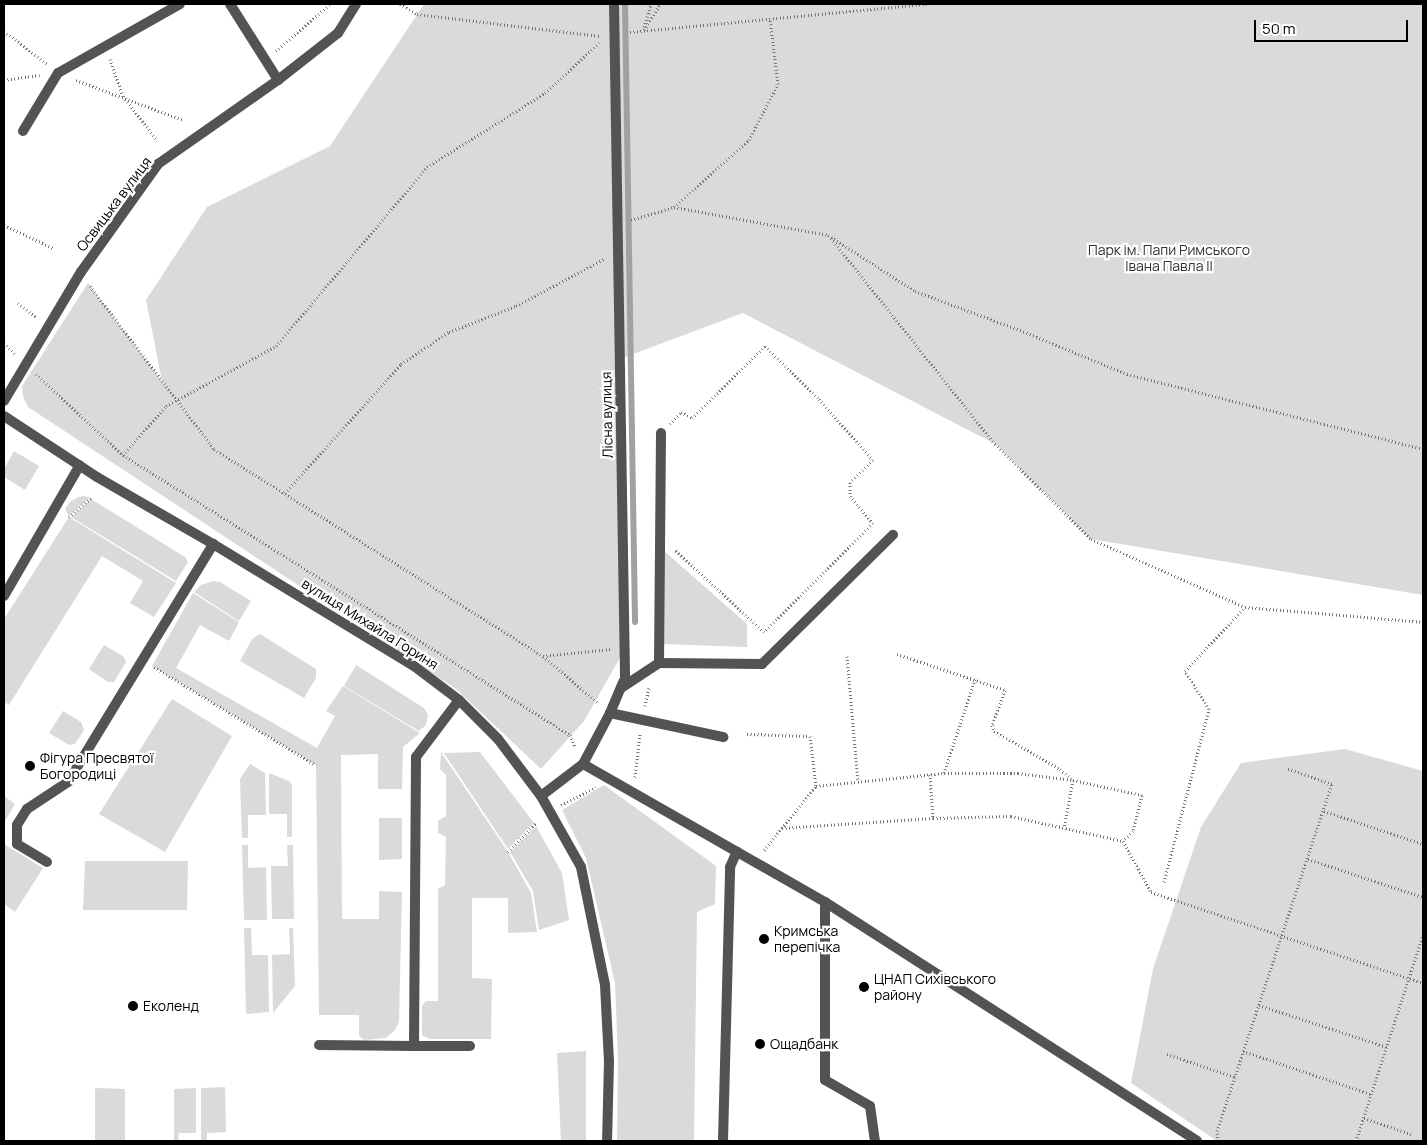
<!DOCTYPE html>
<meta charset="utf-8">
<style>
body{margin:0}
#map{position:relative;width:1427px;height:1145px;overflow:hidden;background:#fff;font-family:Manrope,sans-serif}
div>[style]{position:absolute}
[style*='--x']{left:calc(var(--x)*1px);top:calc(var(--y)*1px);width:calc(var(--w)*1px);rotate:calc(var(--a)*1deg)}
.green>*{inset:0;background:#dadada}
.stream>*{height:6px;margin:-3px;padding:0 3px;transform-origin:3px;border-radius:3px;background:#a1a1a1}
.path>*{height:3px;margin-top:-1.5px;transform-origin:0;background:repeating-linear-gradient(90deg,#757575 0 1px,transparent 0 3.5px)}
.service>*{height:10px;margin:-5px;padding:0 5px;transform-origin:5px;border-radius:5px;background:#535353}
.pedestrian>*{height:10px;margin:-5px;padding:0 5px;transform-origin:5px;border-radius:5px;background:#535353}
.minor>*{height:10px;margin:-5px;padding:0 5px;transform-origin:5px;border-radius:5px;background:#535353}
.tertiary>*{height:10px;margin:-5px;padding:0 5px;transform-origin:5px;border-radius:5px;background:#535353}
.dots>*{width:14px;height:14px;translate:-50% -50%;box-sizing:border-box;border:2px solid #fff;border-radius:50%}
span{translate:-50% -50%;white-space:nowrap;text-align:center;line-height:1.15;-webkit-text-stroke:4.5px #fff;paint-order:stroke}
.street-label{font-size:14px;color:#000}
.park-label{font-size:14px;color:#313131}
.poi-label{font-size:14px;color:#000}
.left{translate:0 -50%;text-align:left}
.frame{position:absolute;inset:0;border:5px solid #000;pointer-events:none}
.scale{position:absolute;left:1254px;top:20px;width:154px;height:22px;box-sizing:border-box;border:2px solid #000;border-top:0;padding-left:6px;font-size:15px;line-height:18px;white-space:nowrap;color:#000;-webkit-text-stroke:4px #fff;paint-order:stroke}
</style>
<div id="map">
<div class="green">
<div style="clip-path:polygon(424px 4px,1423px 4px,1423px 595px,1091px 539px,995px 444px,743px 313px,617px 360px,621px 656px,584px 721px,541px 769px,456px 689px,28px 407px,23px 396px,22px 386px,88px 283px,162px 381px,146px 300px,207px 207px,330px 146px)"></div>
<div style="clip-path:polygon(14px 451px,39px 466px,25px 490px,4px 477px,4px 469px)"></div>
<div style="clip-path:polygon(85px 496px,90px 498px,69px 516px,65px 509px,70px 502px,78px 497px)"></div>
<div style="clip-path:polygon(91px 499px,185px 557px,188px 562px,176px 581px,71px 517px)"></div>
<div style="clip-path:polygon(69px 517px,176px 583px,154px 617px,130px 603px,143px 581px,102px 556px,9px 705px,4px 702px,4px 619px)"></div>
<div style="clip-path:polygon(663px 550px,747px 624px,747px 647px,662px 644px)"></div>
<div style="clip-path:polygon(213px 581px,220px 582px,251px 601px,239px 621px,194px 592px,201px 585px)"></div>
<div style="clip-path:polygon(193px 593px,239px 622px,229px 641px,200px 625px,176px 668px,317px 748px,335px 716px,326px 711px,343px 686px,420px 733px,403px 747px,402px 789px,378px 789px,378px 754px,341px 755px,342px 919px,379px 919px,379px 891px,402px 892px,399px 1022px,395px 1030px,386px 1038px,364px 1040px,359px 1036px,359px 1015px,319px 1015px,316px 765px,152px 666px)"></div>
<div style="clip-path:polygon(260px 634px,316px 669px,316px 678px,304px 698px,240px 661px,252px 639px)"></div>
<div style="clip-path:polygon(104px 645px,124px 657px,126px 662px,114px 682px,108px 682px,89px 669px)"></div>
<div style="clip-path:polygon(356px 665px,424px 708px,428px 715px,426px 725px,419px 731px,344px 686px)"></div>
<div style="clip-path:polygon(172px 699px,232px 736px,165px 852px,99px 814px)"></div>
<div style="clip-path:polygon(63px 711px,81px 722px,84px 730px,75px 744px,69px 745px,49px 733px)"></div>
<div style="clip-path:polygon(1345px 749px,1423px 771px,1423px 1141px,1217px 1141px,1131px 1083px,1153px 969px,1201px 827px,1241px 763px)"></div>
<div style="clip-path:polygon(441px 752px,508px 852px,531px 893px,537px 932px,508px 933px,508px 898px,472px 898px,472px 978px,492px 979px,491px 1039px,429px 1039px,422px 1035px,422px 1006px,426px 1001px,438px 1001px,438px 889px,445px 885px,446px 837px,438px 833px,438px 821px,446px 816px,446px 775px,440px 769px)"></div>
<div style="clip-path:polygon(480px 752px,534px 823px,508px 849px,444px 753px)"></div>
<div style="clip-path:polygon(250px 764px,265px 773px,266px 815px,248px 815px,248px 838px,242px 838px,240px 779px)"></div>
<div style="clip-path:polygon(269px 773px,289px 781px,292px 785px,292px 837px,287px 837px,287px 814px,269px 814px)"></div>
<div style="clip-path:polygon(604px 785px,716px 866px,715px 904px,697px 912px,694px 1141px,617px 1141px,618px 1059px,615px 983px,586px 858px,562px 810px)"></div>
<div style="clip-path:polygon(4px 796px,15px 804px,4px 823px)"></div>
<div style="clip-path:polygon(379px 818px,402px 818px,402px 859px,379px 860px)"></div>
<div style="clip-path:polygon(536px 826px,562px 873px,569px 920px,539px 930px,533px 891px,510px 852px)"></div>
<div style="clip-path:polygon(4px 844px,43px 868px,15px 912px,4px 904px)"></div>
<div style="clip-path:polygon(242px 845px,248px 845px,248px 868px,266px 867px,267px 920px,244px 920px)"></div>
<div style="clip-path:polygon(287px 845px,293px 845px,294px 919px,272px 919px,271px 866px,288px 866px)"></div>
<div style="clip-path:polygon(85px 861px,188px 861px,187px 910px,83px 910px)"></div>
<div style="clip-path:polygon(244px 928px,251px 928px,252px 955px,268px 955px,269px 1012px,246px 1014px)"></div>
<div style="clip-path:polygon(289px 928px,293px 928px,295px 986px,273px 1013px,272px 955px,290px 954px)"></div>
<div style="clip-path:polygon(586px 1051px,586px 1141px,561px 1141px,557px 1053px)"></div>
<div style="clip-path:polygon(225px 1087px,226px 1132px,207px 1133px,207px 1141px,201px 1141px,201px 1088px)"></div>
<div style="clip-path:polygon(95px 1088px,125px 1089px,125px 1141px,95px 1141px)"></div>
<div style="clip-path:polygon(196px 1088px,196px 1133px,179px 1133px,178px 1141px,174px 1141px,174px 1089px)"></div>
</div>
<div class="stream">
<div style="--x:625;--y:4;--w:618;--a:89.07"></div>
</div>
<div class="path">
<div style="--x:400;--y:4;--w:20;--a:30"></div>
<div style="--x:417;--y:14;--w:184;--a:6.9"></div>
<div style="--x:644;--y:27;--w:24;--a:-73"></div>
<div style="--x:644;--y:30;--w:31;--a:-58"></div>
<div style="--x:4;--y:31;--w:54;--a:37.5"></div>
<div style="--x:630;--y:32;--w:299;--a:-5.4"></div>
<div style="--x:276;--y:51;--w:72;--a:-41"></div>
<div style="--x:110;--y:59;--w:39;--a:71"></div>
<div style="--x:123;--y:96;--w:56;--a:52.3"></div>
<div style="--x:4;--y:80;--w:36;--a:-8"></div>
<div style="--x:76;--y:80;--w:114;--a:20.5"></div>
<div style="--x:674;--y:207;--w:157;--a:10.3"></div>
<div style="--x:828;--y:235;--w:103;--a:32.8"></div>
<div style="--x:915;--y:291;--w:112;--a:20.4"></div>
<div style="--x:1020;--y:330;--w:116;--a:22.4"></div>
<div style="--x:1127;--y:374;--w:305;--a:14.2"></div>
<div style="--x:631;--y:220;--w:45;--a:-16.8"></div>
<div style="--x:674;--y:207;--w:101;--a:-41.8"></div>
<div style="--x:749;--y:140;--w:63;--a:-62.6"></div>
<div style="--x:778;--y:84;--w:65;--a:-97"></div>
<div style="--x:4;--y:225;--w:54;--a:25.1"></div>
<div style="--x:831;--y:238;--w:263;--a:51.5"></div>
<div style="--x:995;--y:444;--w:135;--a:44.7"></div>
<div style="--x:1091;--y:539;--w:168;--a:23.8"></div>
<div style="--x:90;--y:286;--w:205;--a:52.7"></div>
<div style="--x:214;--y:449;--w:389;--a:32.2"></div>
<div style="--x:543;--y:656;--w:72;--a:40.5"></div>
<div style="--x:18;--y:303;--w:24;--a:38"></div>
<div style="--x:4;--y:343;--w:16;--a:45"></div>
<div style="--x:36;--y:374;--w:119;--a:43"></div>
<div style="--x:123;--y:455;--w:527;--a:32.06"></div>
<div style="--x:570;--y:735;--w:12;--a:66"></div>
<div style="--x:670;--y:424;--w:16;--a:-47"></div>
<div style="--x:681;--y:412;--w:13;--a:29"></div>
<div style="--x:692;--y:418;--w:103;--a:-44.6"></div>
<div style="--x:765;--y:346;--w:76;--a:44.5"></div>
<div style="--x:819;--y:399;--w:81;--a:48.5"></div>
<div style="--x:873;--y:460;--w:32;--a:136"></div>
<div style="--x:850;--y:482;--w:14;--a:90"></div>
<div style="--x:850;--y:496;--w:35;--a:50"></div>
<div style="--x:873;--y:523;--w:154;--a:135"></div>
<div style="--x:764;--y:632;--w:121;--a:-137.3"></div>
<div style="--x:123;--y:455;--w:65;--a:-48.7"></div>
<div style="--x:166;--y:406;--w:125;--a:-28.6"></div>
<div style="--x:276;--y:346;--w:234;--a:-49.8"></div>
<div style="--x:427;--y:167;--w:139;--a:-32.1"></div>
<div style="--x:545;--y:93;--w:74;--a:-42.8"></div>
<div style="--x:285;--y:493;--w:173;--a:-48"></div>
<div style="--x:401;--y:364;--w:58;--a:-33.7"></div>
<div style="--x:449;--y:332;--w:72;--a:-21.2"></div>
<div style="--x:516;--y:306;--w:100;--a:-28.1"></div>
<div style="--x:69;--y:517;--w:29;--a:-41"></div>
<div style="--x:897;--y:654;--w:114;--a:18.4"></div>
<div style="--x:1005;--y:690;--w:37;--a:110"></div>
<div style="--x:992;--y:725;--w:6;--a:72"></div>
<div style="--x:994;--y:731;--w:76;--a:29.9"></div>
<div style="--x:1060;--y:769;--w:17;--a:40"></div>
<div style="--x:1073;--y:780;--w:49;--a:100.6"></div>
<div style="--x:543;--y:656;--w:68;--a:-5.9"></div>
<div style="--x:847;--y:656;--w:126;--a:85"></div>
<div style="--x:154;--y:667;--w:189;--a:31.2"></div>
<div style="--x:645;--y:706;--w:19;--a:-78"></div>
<div style="--x:747;--y:734;--w:63;--a:1.8"></div>
<div style="--x:810;--y:736;--w:50;--a:83.2"></div>
<div style="--x:944;--y:773;--w:99;--a:-71.7"></div>
<div style="--x:930;--y:774;--w:44;--a:86.1"></div>
<div style="--x:635;--y:777;--w:43;--a:-83.4"></div>
<div style="--x:561;--y:805;--w:39;--a:-27"></div>
<div style="--x:1324;--y:811;--w:104;--a:18.4"></div>
<div style="--x:782;--y:828;--w:151;--a:-3.8"></div>
<div style="--x:933;--y:818;--w:78;--a:-1.5"></div>
<div style="--x:1011;--y:816;--w:115;--a:12.6"></div>
<div style="--x:1123;--y:841;--w:58;--a:61.2"></div>
<div style="--x:1151;--y:892;--w:287;--a:18.5"></div>
<div style="--x:764;--y:850;--w:82;--a:-50.9"></div>
<div style="--x:816;--y:786;--w:129;--a:-5.8"></div>
<div style="--x:944;--y:773;--w:74;--a:0"></div>
<div style="--x:1018;--y:773;--w:55;--a:7.3"></div>
<div style="--x:1073;--y:780;--w:71;--a:12.3"></div>
<div style="--x:1142;--y:795;--w:37;--a:104"></div>
<div style="--x:1133;--y:831;--w:14;--a:135"></div>
<div style="--x:508;--y:852;--w:40;--a:-46"></div>
<div style="--x:1308;--y:859;--w:121;--a:18.3"></div>
<div style="--x:1164;--y:882;--w:179;--a:-75.4"></div>
<div style="--x:1209;--y:709;--w:45;--a:-122.3"></div>
<div style="--x:1185;--y:671;--w:88;--a:-46.8"></div>
<div style="--x:1245;--y:607;--w:179;--a:4.8"></div>
<div style="--x:1259;--y:1005;--w:135;--a:18.2"></div>
<div style="--x:1243;--y:1051;--w:135;--a:18.6"></div>
<div style="--x:1167;--y:1054;--w:72;--a:18.7"></div>
<div style="--x:1364;--y:1118;--w:50;--a:18.8"></div>
<div style="--x:1218;--y:1141;--w:10;--a:-96"></div>
<div style="--x:1217;--y:1131;--w:366;--a:-71.7"></div>
<div style="--x:1332;--y:784;--w:49;--a:-160.8"></div>
<div style="--x:1356;--y:1141;--w:217;--a:-72"></div>
</div>
<div class="service">
<div style="--x:230;--y:4;--w:90;--a:57.7"></div>
<div style="--x:23;--y:131;--w:68;--a:-58.9"></div>
<div style="--x:58;--y:73;--w:140;--a:-29.5"></div>
<div style="--x:4;--y:596;--w:151;--a:-59.9"></div>
<div style="--x:659;--y:663;--w:230;--a:-89.5"></div>
<div style="--x:621;--y:688;--w:45;--a:-33.3"></div>
<div style="--x:659;--y:663;--w:103;--a:0.6"></div>
<div style="--x:762;--y:664;--w:184;--a:-44.6"></div>
<div style="--x:610;--y:713;--w:116;--a:12"></div>
<div style="--x:583;--y:764;--w:279;--a:29.7"></div>
<div style="--x:825;--y:902;--w:442;--a:32.7"></div>
<div style="--x:541;--y:796;--w:53;--a:-37.3"></div>
<div style="--x:583;--y:764;--w:58;--a:-62.1"></div>
<div style="--x:610;--y:713;--w:34;--a:-67"></div>
<div style="--x:47;--y:862;--w:35;--a:-149"></div>
<div style="--x:17;--y:844;--w:19;--a:-90"></div>
<div style="--x:17;--y:825;--w:19;--a:-58"></div>
<div style="--x:27;--y:809;--w:49;--a:-33.4"></div>
<div style="--x:68;--y:782;--w:279;--a:-58.6"></div>
<div style="--x:825;--y:902;--w:178;--a:90"></div>
<div style="--x:825;--y:1080;--w:52;--a:30"></div>
<div style="--x:870;--y:1106;--w:35;--a:82"></div>
<div style="--x:319;--y:1045;--w:95;--a:0.6"></div>
<div style="--x:414;--y:1046;--w:289;--a:-89.6"></div>
<div style="--x:416;--y:757;--w:71;--a:-53"></div>
<div style="--x:414;--y:1046;--w:56;--a:0"></div>
<div style="--x:723;--y:1141;--w:274;--a:-88.5"></div>
<div style="--x:730;--y:867;--w:17;--a:-66"></div>
</div>
<div class="pedestrian">
<div style="--x:614;--y:4;--w:673;--a:89.06"></div>
</div>
<div class="minor">
<div style="--x:4;--y:401;--w:150;--a:-59.2"></div>
<div style="--x:81;--y:272;--w:133;--a:-54.5"></div>
<div style="--x:158;--y:164;--w:146;--a:-35"></div>
<div style="--x:278;--y:80;--w:76;--a:-38.1"></div>
<div style="--x:338;--y:33;--w:34;--a:-58"></div>
</div>
<div class="tertiary">
<div style="--x:4;--y:416;--w:111;--a:33.3"></div>
<div style="--x:97;--y:477;--w:134;--a:30"></div>
<div style="--x:213;--y:544;--w:235;--a:31.3"></div>
<div style="--x:414;--y:666;--w:56;--a:37.1"></div>
<div style="--x:459;--y:700;--w:55;--a:45"></div>
<div style="--x:498;--y:739;--w:71;--a:53"></div>
<div style="--x:541;--y:796;--w:81;--a:60.6"></div>
<div style="--x:581;--y:867;--w:120;--a:78.5"></div>
<div style="--x:605;--y:985;--w:76;--a:87"></div>
<div style="--x:609;--y:1061;--w:80;--a:91.4"></div>
</div>
<div class="dots">
<div style="left:30px;top:766px;background:#000"></div>
<div style="left:764px;top:939px;background:#000"></div>
<div style="left:864px;top:987px;background:#000"></div>
<div style="left:133px;top:1006px;background:#000"></div>
<div style="left:760px;top:1044px;background:#000"></div>
</div>
<div class="street-label">
<span style="left:114px;top:204px;rotate:-53deg">Освицька вулиця</span>
<span style="left:607px;top:415px;rotate:-91deg">Лісна вулиця</span>
<span style="left:370px;top:624px;rotate:32deg">вулиця Михайла Гориня</span>
</div>
<div class="park-label">
<span style="left:1169px;top:258px">Парк ім. Папи Римського<br>Івана Павла ІІ</span>
</div>
<div class="poi-label">
<span class="left" style="left:40px;top:766px">Фігура Пресвятої<br>Богородиці</span>
<span class="left" style="left:774px;top:939px">Кримська<br>перепічка</span>
<span class="left" style="left:874px;top:987px">ЦНАП Сихівського<br>району</span>
<span class="left" style="left:143px;top:1006px">Еколенд</span>
<span class="left" style="left:770px;top:1044px">Ощадбанк</span>
</div>
<div class="frame"></div>
<div class="scale">50 m</div>
</div>
